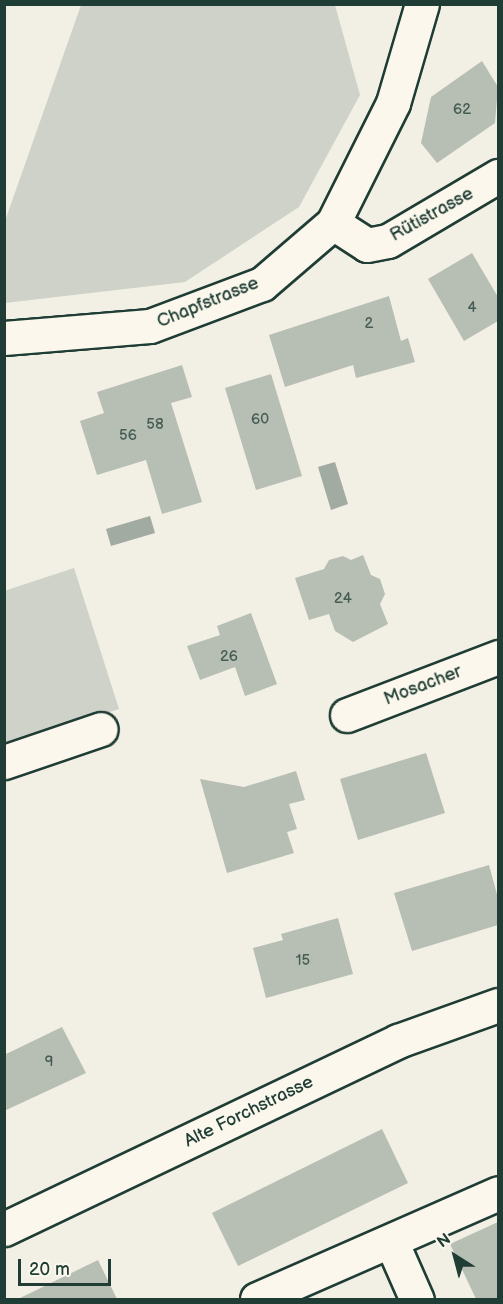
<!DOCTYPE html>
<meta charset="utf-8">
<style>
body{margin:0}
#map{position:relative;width:503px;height:1304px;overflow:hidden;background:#f2f0e5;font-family:"Balsamiq Sans",sans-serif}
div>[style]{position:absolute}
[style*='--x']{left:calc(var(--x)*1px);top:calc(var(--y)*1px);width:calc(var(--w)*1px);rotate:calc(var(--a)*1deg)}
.green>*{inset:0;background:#cfd2c8}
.water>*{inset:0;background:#a2aba1}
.building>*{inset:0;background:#b7beb3}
.roads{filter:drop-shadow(2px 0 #1f3d34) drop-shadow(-2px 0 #1f3d34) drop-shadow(0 2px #1f3d34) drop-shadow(0 -2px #1f3d34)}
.minor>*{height:33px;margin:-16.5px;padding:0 16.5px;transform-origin:16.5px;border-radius:16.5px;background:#fbf7ec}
span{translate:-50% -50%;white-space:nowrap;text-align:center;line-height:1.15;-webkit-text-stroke:5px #fbf7ec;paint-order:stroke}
.number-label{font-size:15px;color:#455d54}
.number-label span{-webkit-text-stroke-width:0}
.street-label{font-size:18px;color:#1f3d34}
.frame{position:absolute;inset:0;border:6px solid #1f3d34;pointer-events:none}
.north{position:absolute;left:425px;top:1226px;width:60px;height:60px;-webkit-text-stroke:4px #fbf7ec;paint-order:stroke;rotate:324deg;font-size:16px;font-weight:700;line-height:24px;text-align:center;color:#1f3d34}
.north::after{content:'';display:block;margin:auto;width:21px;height:27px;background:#1f3d34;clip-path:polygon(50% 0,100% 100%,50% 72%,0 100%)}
.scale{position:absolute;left:18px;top:1259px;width:93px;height:27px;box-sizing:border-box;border:3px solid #1f3d34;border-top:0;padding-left:8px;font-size:18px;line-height:21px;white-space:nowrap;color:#1f3d34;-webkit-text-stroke:4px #fbf7ec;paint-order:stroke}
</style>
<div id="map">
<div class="green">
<div style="clip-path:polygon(81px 5px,335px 5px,360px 95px,299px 207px,185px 282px,5px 303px,5px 221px)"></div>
<div style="clip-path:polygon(74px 568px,119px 709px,5px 746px,4px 591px)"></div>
</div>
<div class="water">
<div style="clip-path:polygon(335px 462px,348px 504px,331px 510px,318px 467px)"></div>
<div style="clip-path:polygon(150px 516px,155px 533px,111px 546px,106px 529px)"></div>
</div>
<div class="building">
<div style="clip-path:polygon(482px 61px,498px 87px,495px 123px,437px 163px,421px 143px,431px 97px)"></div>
<div style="clip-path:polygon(472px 253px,498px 297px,498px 321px,464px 341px,428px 279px)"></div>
<div style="clip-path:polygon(389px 296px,401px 341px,408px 338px,415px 362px,356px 378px,353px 365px,285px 387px,269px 335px)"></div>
<div style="clip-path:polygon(182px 365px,192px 397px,171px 403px,202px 502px,162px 514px,146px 460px,97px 475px,80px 421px,104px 413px,97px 392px)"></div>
<div style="clip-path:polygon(271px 374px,302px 476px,256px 490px,225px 388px)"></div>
<div style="clip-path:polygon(363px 555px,371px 575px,380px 579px,385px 594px,380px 604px,388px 624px,353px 642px,335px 631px,329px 614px,309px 620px,295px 578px,324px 569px,329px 560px,343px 556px,351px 560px)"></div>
<div style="clip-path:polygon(251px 613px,277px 684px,245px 696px,235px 667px,200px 680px,187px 646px,220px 635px,217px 626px)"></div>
<div style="clip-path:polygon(426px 753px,445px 813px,358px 840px,340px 779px)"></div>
<div style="clip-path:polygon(296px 771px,305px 800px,289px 804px,297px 829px,287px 832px,294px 853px,227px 873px,200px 779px,244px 787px)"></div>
<div style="clip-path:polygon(489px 865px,498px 898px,498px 925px,412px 951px,394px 893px)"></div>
<div style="clip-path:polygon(338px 918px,353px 974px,266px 998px,253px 948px,283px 940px,281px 934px)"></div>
<div style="clip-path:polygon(62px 1027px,86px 1073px,4px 1111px,4px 1055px)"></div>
<div style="clip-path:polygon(382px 1129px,408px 1183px,238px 1266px,212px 1213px)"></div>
<div style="clip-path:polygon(498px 1222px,498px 1299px,476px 1299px,450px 1244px)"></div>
<div style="clip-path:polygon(98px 1260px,117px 1299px,18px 1299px)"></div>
</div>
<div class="roads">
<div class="minor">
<div style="--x:333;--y:223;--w:40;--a:32.9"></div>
<div style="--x:367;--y:245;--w:21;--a:-11"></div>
<div style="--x:388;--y:241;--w:128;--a:-30.6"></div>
<div style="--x:4;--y:338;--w:146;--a:-4.7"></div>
<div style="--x:150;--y:326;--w:120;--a:-20.6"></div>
<div style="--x:262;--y:284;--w:94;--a:-40.7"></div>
<div style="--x:333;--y:223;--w:134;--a:-63.4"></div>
<div style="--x:393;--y:103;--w:103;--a:-73.7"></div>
<div style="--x:347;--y:715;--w:162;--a:-21"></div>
<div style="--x:4;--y:762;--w:102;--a:-18.8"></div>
<div style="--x:4;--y:1229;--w:437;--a:-25.5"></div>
<div style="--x:398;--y:1041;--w:106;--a:-19.8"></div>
<div style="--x:391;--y:1241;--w:64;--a:66.2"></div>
<div style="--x:257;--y:1299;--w:263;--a:-23.7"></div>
</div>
</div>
<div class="number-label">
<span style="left:462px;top:110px">62</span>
<span style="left:472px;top:308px">4</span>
<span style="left:369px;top:324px">2</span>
<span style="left:260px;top:420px">60</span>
<span style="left:155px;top:425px">58</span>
<span style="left:128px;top:436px">56</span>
<span style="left:343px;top:599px">24</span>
<span style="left:229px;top:657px">26</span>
<span style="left:303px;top:961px">15</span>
<span style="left:49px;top:1062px">9</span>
</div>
<div class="street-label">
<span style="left:432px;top:215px;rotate:-29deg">Rütistrasse</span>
<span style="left:208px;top:303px;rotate:-22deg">Chapfstrasse</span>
<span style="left:423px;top:686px;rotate:-21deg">Mosacher</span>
<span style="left:249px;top:1112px;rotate:-26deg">Alte Forchstrasse</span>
</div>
<div class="frame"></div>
<div class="north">N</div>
<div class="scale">20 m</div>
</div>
